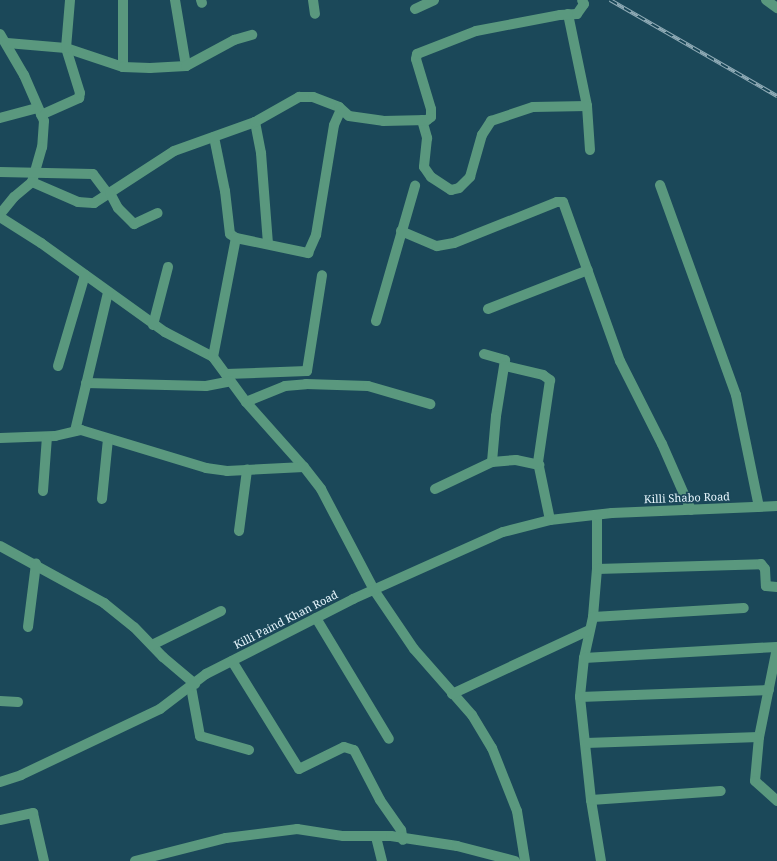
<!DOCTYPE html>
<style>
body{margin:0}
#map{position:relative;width:777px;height:861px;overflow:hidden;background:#1b4859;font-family:"Noto Serif",serif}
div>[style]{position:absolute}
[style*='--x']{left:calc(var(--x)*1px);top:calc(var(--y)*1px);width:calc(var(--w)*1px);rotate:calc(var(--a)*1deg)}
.minor>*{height:10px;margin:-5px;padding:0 5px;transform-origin:5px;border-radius:5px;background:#5a987e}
.rail>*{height:4px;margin-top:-2px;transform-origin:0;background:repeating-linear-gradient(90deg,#1b4859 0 8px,#91acb7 0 16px);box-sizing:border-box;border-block:1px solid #91acb7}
span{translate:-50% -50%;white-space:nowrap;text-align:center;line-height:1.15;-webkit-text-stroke:3.5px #1b4859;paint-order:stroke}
.street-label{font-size:11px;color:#e7f6fd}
</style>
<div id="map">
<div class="minor">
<div style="--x:123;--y:0;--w:67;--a:90"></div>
<div style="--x:175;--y:0;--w:67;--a:80.5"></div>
<div style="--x:201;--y:0;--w:3;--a:72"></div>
<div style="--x:313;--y:0;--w:14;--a:82"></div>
<div style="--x:766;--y:0;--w:14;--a:36"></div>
<div style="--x:415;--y:9;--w:21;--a:-25"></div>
<div style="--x:568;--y:14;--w:94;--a:78.3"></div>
<div style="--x:587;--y:106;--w:44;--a:86.1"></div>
<div style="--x:0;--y:34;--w:48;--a:59.7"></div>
<div style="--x:24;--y:75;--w:50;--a:66.5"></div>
<div style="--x:44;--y:121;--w:26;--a:94"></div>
<div style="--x:42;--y:147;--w:36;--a:106"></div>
<div style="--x:32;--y:182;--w:23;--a:140"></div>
<div style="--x:14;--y:197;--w:22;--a:129"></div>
<div style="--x:7;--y:43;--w:59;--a:4.8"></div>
<div style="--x:66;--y:48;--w:60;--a:18.4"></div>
<div style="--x:123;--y:67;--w:27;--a:2"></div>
<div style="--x:150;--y:68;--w:36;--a:-3"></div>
<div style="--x:186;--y:66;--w:55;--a:-28.4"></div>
<div style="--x:234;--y:40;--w:19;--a:-16"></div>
<div style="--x:41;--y:115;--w:42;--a:-24.1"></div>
<div style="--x:79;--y:98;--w:5;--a:-79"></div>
<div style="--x:80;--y:93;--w:47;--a:-107.3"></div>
<div style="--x:66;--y:48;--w:48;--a:-85.2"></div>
<div style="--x:0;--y:118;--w:39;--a:-15"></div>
<div style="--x:422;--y:120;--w:19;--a:74"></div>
<div style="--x:427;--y:138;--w:29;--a:96"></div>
<div style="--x:424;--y:167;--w:12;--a:55"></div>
<div style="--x:431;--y:177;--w:24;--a:33"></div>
<div style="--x:451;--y:190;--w:8;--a:-14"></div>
<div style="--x:459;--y:188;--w:16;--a:-45"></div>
<div style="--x:470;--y:177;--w:44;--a:-74.1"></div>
<div style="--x:482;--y:135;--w:17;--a:-57"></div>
<div style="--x:491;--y:121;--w:44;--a:-18.4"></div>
<div style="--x:533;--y:107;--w:54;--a:-1.1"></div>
<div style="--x:255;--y:122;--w:32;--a:79"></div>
<div style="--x:261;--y:153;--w:91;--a:85.6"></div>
<div style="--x:214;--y:137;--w:55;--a:78.5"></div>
<div style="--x:225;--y:191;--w:43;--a:83.4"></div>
<div style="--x:230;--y:234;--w:7;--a:34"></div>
<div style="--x:236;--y:238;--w:74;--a:11.8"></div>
<div style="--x:308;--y:253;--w:20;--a:-66"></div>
<div style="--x:316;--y:235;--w:111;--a:-80.7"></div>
<div style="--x:334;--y:125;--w:17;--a:-66"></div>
<div style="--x:0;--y:172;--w:93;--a:1.2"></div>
<div style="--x:93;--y:174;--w:25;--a:53"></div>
<div style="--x:32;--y:182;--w:50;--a:23.5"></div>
<div style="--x:78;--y:202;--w:16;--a:4"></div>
<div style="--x:94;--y:203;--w:95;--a:-33"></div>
<div style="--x:174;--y:151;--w:86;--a:-19.7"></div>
<div style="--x:255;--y:122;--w:51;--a:-29.6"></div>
<div style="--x:299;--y:97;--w:14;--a:0"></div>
<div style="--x:313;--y:97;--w:28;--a:21"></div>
<div style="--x:339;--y:107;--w:13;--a:42"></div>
<div style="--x:349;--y:116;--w:34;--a:8"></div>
<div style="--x:383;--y:121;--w:44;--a:-1.3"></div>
<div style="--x:427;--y:120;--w:5;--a:-37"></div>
<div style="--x:431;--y:117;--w:8;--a:-90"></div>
<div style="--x:431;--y:109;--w:52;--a:-106.7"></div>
<div style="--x:416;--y:59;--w:5;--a:-79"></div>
<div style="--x:417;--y:54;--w:63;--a:-21.3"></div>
<div style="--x:476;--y:31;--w:86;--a:-10.8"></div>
<div style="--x:560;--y:15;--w:17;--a:-3"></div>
<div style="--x:577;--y:14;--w:12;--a:-55"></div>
<div style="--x:584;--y:4;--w:4;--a:-117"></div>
<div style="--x:660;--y:185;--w:223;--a:70.1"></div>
<div style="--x:736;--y:395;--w:114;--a:78.4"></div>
<div style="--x:110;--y:193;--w:17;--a:62"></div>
<div style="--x:118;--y:208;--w:23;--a:45"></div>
<div style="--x:134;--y:224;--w:26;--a:-25"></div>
<div style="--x:0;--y:217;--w:49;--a:32.4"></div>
<div style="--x:41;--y:243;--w:153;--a:35.7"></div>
<div style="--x:165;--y:332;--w:54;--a:27.5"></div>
<div style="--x:213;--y:357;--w:56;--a:53.7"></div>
<div style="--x:246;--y:402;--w:87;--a:48.3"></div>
<div style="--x:304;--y:467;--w:28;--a:52"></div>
<div style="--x:321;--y:489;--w:114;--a:62.3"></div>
<div style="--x:374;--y:590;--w:71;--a:55.9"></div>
<div style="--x:414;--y:649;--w:88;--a:48.7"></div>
<div style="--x:472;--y:715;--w:39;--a:59"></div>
<div style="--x:492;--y:748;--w:68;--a:68.4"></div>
<div style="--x:517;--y:811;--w:51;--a:80.9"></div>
<div style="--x:401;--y:231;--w:39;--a:23"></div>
<div style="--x:437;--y:246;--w:17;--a:-10"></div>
<div style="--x:454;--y:243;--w:111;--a:-21.7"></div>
<div style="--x:557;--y:202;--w:6;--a:0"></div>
<div style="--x:563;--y:202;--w:169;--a:70.3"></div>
<div style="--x:620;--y:361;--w:93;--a:63.2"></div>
<div style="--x:662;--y:444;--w:72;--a:66.3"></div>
<div style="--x:488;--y:309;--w:107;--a:-21.3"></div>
<div style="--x:376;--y:321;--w:141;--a:-73.9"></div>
<div style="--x:153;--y:325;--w:60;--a:-75.5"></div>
<div style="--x:484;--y:354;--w:22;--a:16"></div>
<div style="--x:505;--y:360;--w:57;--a:99.1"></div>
<div style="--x:496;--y:416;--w:46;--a:95"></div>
<div style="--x:213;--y:357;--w:121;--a:-79.1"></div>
<div style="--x:58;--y:366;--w:95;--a:-73.5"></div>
<div style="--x:505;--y:366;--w:39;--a:13"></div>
<div style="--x:543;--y:375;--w:9;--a:36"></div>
<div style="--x:550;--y:380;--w:83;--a:98.3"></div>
<div style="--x:538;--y:462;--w:59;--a:78.3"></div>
<div style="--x:226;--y:374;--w:81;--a:-2.1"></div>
<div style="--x:307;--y:371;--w:97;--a:-81.1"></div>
<div style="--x:86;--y:383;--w:120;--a:1.4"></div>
<div style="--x:206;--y:386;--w:25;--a:-11"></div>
<div style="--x:246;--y:402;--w:42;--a:-22.3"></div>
<div style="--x:285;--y:386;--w:21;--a:-5"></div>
<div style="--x:306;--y:384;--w:62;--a:1.8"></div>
<div style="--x:368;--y:386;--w:65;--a:16.2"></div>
<div style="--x:75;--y:431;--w:143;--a:-76.6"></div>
<div style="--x:0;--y:438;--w:55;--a:-2.1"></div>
<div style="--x:55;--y:436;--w:27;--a:-13"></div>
<div style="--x:81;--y:430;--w:131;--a:16.9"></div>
<div style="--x:206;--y:468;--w:21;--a:8"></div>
<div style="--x:227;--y:471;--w:77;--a:-3"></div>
<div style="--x:435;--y:489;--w:63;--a:-25.3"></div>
<div style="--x:492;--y:462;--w:24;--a:-5"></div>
<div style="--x:516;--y:460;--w:24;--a:12"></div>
<div style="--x:43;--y:491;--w:54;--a:-85.8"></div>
<div style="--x:102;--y:499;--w:60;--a:-84.3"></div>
<div style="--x:597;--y:515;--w:54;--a:90"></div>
<div style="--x:597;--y:569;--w:48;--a:94.8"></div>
<div style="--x:593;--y:617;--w:42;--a:102.4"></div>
<div style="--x:584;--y:658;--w:39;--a:96"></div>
<div style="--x:580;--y:697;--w:104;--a:83.9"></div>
<div style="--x:591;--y:800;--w:62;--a:80.7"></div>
<div style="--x:239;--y:531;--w:62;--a:-82.5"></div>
<div style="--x:0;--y:546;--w:119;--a:28.7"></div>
<div style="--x:104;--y:603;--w:38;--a:39"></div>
<div style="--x:134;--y:627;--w:42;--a:46"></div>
<div style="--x:163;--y:657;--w:42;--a:40.2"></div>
<div style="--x:597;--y:569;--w:164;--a:-1.7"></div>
<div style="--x:761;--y:564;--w:6;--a:51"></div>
<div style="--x:765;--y:569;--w:17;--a:87"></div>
<div style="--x:766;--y:586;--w:11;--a:5"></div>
<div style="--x:593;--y:617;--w:151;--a:-3.4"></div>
<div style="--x:316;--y:618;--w:141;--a:58.9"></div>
<div style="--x:28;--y:627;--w:64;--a:-82.8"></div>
<div style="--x:152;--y:645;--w:77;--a:-26.2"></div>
<div style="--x:777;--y:648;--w:91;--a:101.4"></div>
<div style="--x:759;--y:737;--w:44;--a:95.2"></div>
<div style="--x:755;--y:781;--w:30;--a:42"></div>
<div style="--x:584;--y:658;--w:193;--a:-3.3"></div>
<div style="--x:232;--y:661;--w:127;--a:58.2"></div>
<div style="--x:299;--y:769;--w:50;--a:-26.1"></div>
<div style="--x:344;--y:747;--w:10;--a:17"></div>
<div style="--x:354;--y:750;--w:56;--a:62.5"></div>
<div style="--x:380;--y:800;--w:37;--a:55"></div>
<div style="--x:401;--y:830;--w:10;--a:79"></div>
<div style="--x:191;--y:687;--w:50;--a:79.6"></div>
<div style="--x:200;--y:736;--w:51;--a:15.9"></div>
<div style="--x:452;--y:694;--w:151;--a:-25"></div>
<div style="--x:580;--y:697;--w:189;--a:-2.1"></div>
<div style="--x:0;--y:701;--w:18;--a:3"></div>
<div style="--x:586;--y:743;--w:173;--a:-2"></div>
<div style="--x:0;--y:782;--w:22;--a:-18"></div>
<div style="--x:21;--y:775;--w:154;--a:-25.4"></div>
<div style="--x:160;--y:709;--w:58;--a:-37.3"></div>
<div style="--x:206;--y:674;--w:165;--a:-27"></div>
<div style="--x:353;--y:599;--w:164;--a:-24.1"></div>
<div style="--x:503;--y:532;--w:49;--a:-14.3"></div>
<div style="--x:550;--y:520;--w:62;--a:-6.4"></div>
<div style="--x:612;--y:513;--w:165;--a:-2.4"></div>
<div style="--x:591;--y:800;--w:130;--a:-4"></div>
<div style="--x:0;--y:820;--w:34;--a:-12"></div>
<div style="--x:33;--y:813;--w:49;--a:77.1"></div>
<div style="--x:376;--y:837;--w:25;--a:76"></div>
<div style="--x:135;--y:861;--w:94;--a:-14.2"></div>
<div style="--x:226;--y:838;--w:72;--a:-7.2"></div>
<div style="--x:297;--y:829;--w:47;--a:8.7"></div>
<div style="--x:343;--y:836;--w:48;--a:0"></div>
<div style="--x:391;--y:836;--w:67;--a:8.6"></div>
<div style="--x:457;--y:846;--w:60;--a:14.5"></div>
</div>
<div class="rail">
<div style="--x:610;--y:0;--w:193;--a:29.9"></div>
</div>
<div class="street-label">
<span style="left:687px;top:498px;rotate:-2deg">Killi Shabo Road</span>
<span style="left:286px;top:620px;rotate:-27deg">Killi Paind Khan Road</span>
</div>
</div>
